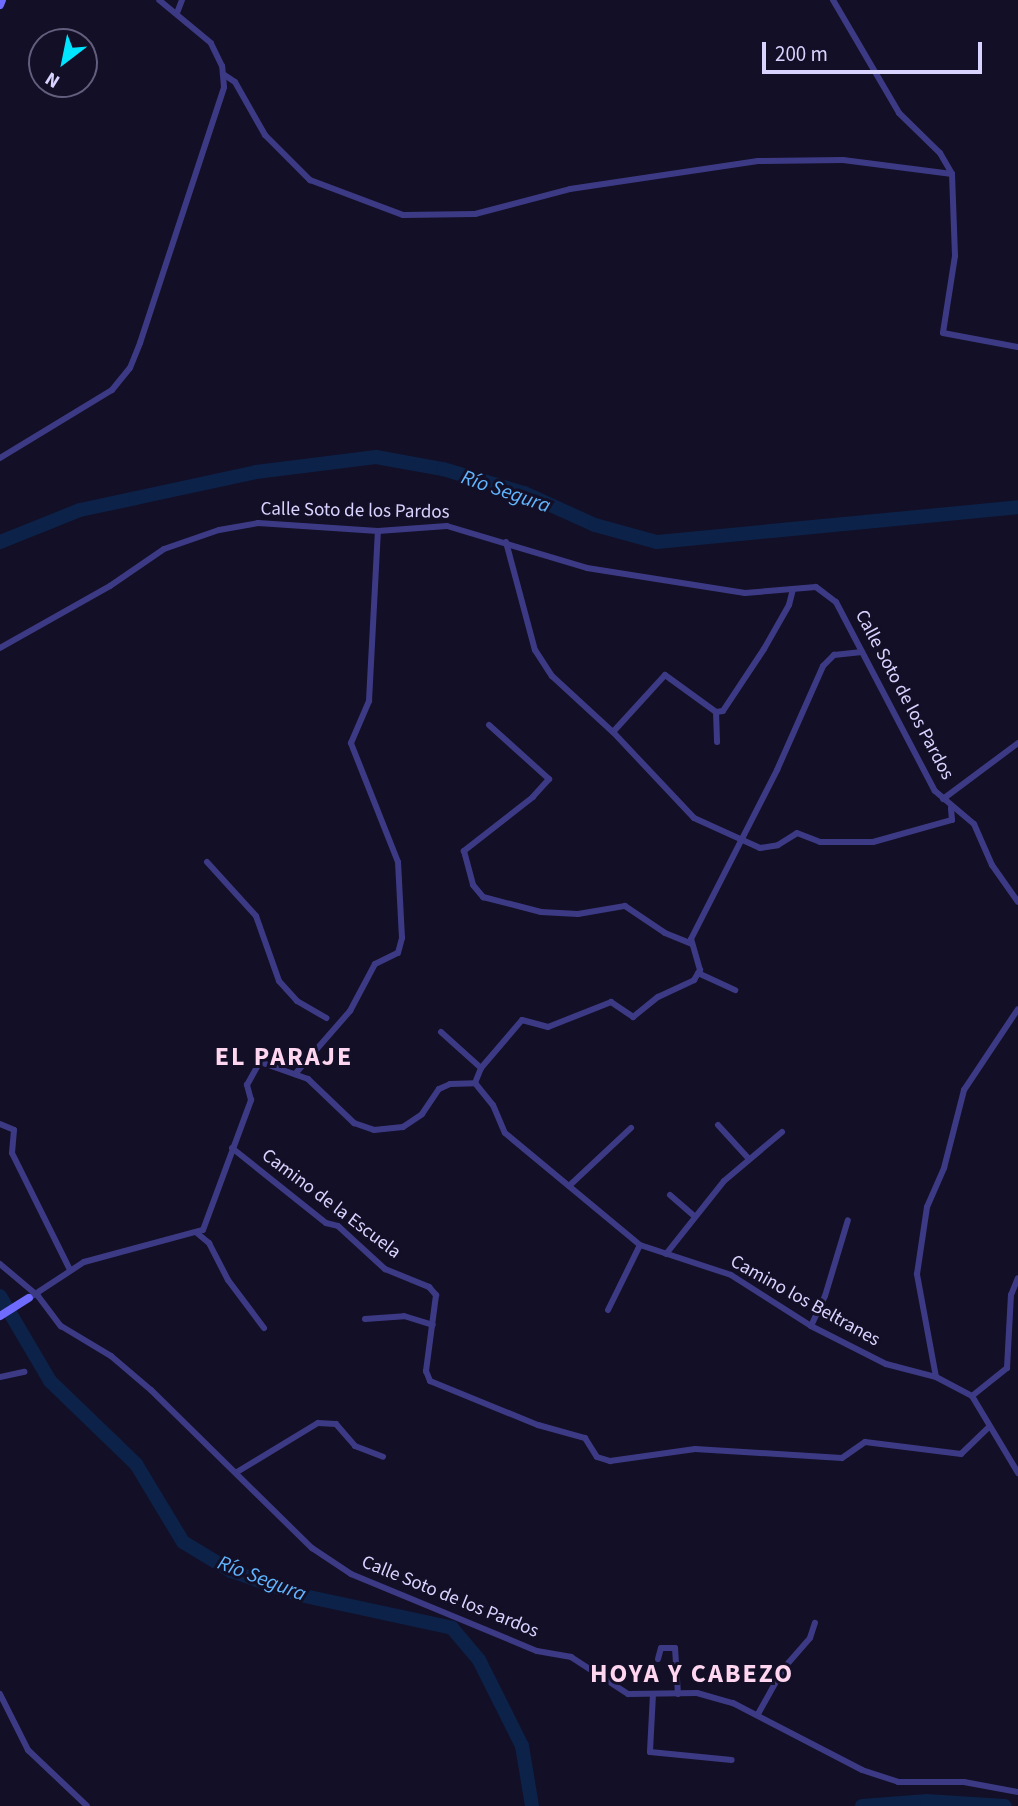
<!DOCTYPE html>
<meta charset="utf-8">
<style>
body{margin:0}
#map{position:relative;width:1018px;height:1806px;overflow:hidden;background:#130f26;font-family:"Source Sans 3",sans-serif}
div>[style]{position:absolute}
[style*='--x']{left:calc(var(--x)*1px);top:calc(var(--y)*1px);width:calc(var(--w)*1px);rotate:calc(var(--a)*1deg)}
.river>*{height:14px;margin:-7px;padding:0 7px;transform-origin:7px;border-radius:7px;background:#0c2248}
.street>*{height:6px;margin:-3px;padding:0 3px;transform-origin:3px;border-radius:3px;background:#3d3a85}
.secondary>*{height:8px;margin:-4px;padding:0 4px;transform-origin:4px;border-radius:4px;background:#6f6bff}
span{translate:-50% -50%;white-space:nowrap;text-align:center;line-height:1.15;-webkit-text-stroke:6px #130f26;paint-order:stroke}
.street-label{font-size:19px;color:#d9d4ff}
.water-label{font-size:21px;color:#62b6ff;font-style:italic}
.district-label{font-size:26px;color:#ffd6f0;font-weight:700;letter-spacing:2px}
.north{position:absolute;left:28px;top:28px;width:70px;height:70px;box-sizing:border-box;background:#130f26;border:2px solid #625e7d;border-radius:50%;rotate:212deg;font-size:19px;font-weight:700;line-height:28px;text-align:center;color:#d9d4ff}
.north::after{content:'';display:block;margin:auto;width:24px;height:32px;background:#00e5ff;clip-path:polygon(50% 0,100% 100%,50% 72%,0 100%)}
.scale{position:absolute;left:762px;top:42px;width:220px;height:32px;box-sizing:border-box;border:4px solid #d9d4ff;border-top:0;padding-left:9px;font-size:21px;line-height:24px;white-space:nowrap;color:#d9d4ff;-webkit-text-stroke:5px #130f26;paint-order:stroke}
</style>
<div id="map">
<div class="river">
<div style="--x:0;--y:542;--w:86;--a:-21.8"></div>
<div style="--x:80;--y:510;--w:57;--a:-12.1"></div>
<div style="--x:136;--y:498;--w:123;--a:-12.2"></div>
<div style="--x:256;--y:472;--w:121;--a:-7.1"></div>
<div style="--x:376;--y:457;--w:68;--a:10.2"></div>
<div style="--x:443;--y:469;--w:84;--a:16.5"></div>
<div style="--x:524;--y:493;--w:78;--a:24.3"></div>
<div style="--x:595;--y:525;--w:64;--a:15.3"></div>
<div style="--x:657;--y:542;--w:363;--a:-5.5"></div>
<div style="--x:0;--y:1296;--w:99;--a:59.5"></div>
<div style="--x:50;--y:1381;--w:120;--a:44"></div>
<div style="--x:136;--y:1464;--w:91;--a:58.9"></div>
<div style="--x:183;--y:1542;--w:56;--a:31.1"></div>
<div style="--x:231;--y:1571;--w:73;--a:19.2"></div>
<div style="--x:300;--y:1595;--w:156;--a:12.2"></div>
<div style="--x:452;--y:1628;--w:42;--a:49.8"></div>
<div style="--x:479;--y:1660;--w:96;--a:63.4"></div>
<div style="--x:522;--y:1746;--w:61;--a:80.5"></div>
<div style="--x:862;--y:1806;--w:65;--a:-4.4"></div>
<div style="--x:927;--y:1801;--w:78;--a:3.7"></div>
</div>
<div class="street">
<div style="--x:833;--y:0;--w:131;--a:59.7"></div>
<div style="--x:899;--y:113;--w:57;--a:44.3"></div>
<div style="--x:940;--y:153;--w:24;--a:60"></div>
<div style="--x:952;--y:174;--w:82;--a:87.9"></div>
<div style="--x:955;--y:256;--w:78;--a:98.9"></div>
<div style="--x:943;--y:333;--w:76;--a:10.6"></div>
<div style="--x:177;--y:13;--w:14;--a:-69"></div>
<div style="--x:223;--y:74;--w:14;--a:34"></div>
<div style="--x:235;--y:82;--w:61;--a:60.5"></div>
<div style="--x:265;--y:135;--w:64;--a:45"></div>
<div style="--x:310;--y:180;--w:99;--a:20.6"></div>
<div style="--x:403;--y:215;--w:72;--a:-0.8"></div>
<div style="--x:475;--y:214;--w:98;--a:-14.7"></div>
<div style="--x:570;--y:189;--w:190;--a:-8.5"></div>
<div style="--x:758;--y:161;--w:85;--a:-0.7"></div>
<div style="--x:843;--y:160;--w:110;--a:7.3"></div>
<div style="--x:0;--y:458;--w:131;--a:-31.3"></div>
<div style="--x:112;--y:390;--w:28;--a:-51"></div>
<div style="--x:130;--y:368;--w:27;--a:-68"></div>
<div style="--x:140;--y:343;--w:269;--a:-71.8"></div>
<div style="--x:224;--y:87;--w:21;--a:-95"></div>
<div style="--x:222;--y:66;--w:25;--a:-116"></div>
<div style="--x:211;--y:43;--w:67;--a:-140.4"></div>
<div style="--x:506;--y:542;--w:112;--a:75"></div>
<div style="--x:535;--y:650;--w:31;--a:57"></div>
<div style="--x:552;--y:676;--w:83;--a:42.6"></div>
<div style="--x:793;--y:589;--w:16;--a:104"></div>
<div style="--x:789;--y:605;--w:51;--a:119.6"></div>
<div style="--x:764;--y:649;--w:74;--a:123.5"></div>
<div style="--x:723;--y:711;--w:7;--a:172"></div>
<div style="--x:716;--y:712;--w:63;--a:-144"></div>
<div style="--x:665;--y:675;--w:77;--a:132.4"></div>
<div style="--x:613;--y:732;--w:118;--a:46.7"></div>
<div style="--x:694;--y:818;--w:72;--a:24.4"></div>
<div style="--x:760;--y:848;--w:18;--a:-9"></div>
<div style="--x:778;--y:845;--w:22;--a:-32"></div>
<div style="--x:797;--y:833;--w:25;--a:21"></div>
<div style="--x:820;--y:842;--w:53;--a:0"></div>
<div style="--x:873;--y:842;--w:82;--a:-15.6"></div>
<div style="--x:952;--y:820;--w:12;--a:-95"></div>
<div style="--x:0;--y:648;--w:126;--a:-29.4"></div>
<div style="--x:110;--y:586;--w:65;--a:-34.4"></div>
<div style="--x:164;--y:549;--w:58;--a:-19.1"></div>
<div style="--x:219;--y:530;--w:40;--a:-10"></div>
<div style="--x:258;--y:523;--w:120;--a:3.8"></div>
<div style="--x:378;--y:531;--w:69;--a:-4.1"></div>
<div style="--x:447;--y:526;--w:146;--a:16.7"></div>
<div style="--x:587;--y:568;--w:160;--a:9"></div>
<div style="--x:745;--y:593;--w:71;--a:-4.8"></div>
<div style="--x:816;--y:587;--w:25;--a:37"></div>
<div style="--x:836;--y:602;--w:213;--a:62.4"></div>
<div style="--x:935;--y:791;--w:51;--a:40.2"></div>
<div style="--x:974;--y:824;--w:45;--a:66.3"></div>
<div style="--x:992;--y:865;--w:45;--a:54.9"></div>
<div style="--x:716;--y:712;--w:30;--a:88"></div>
<div style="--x:489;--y:725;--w:81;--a:42"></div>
<div style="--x:549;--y:779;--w:24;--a:132"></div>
<div style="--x:533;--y:797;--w:88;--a:142"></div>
<div style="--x:464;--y:851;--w:35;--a:75"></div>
<div style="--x:473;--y:885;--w:16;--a:50"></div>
<div style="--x:483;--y:897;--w:60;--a:14.5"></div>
<div style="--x:541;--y:912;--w:37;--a:3"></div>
<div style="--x:578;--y:914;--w:48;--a:-9.7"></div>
<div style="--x:625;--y:906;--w:48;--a:34"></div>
<div style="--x:665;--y:933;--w:29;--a:22"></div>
<div style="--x:943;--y:799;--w:94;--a:-36.7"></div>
<div style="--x:207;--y:862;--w:73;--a:47.8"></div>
<div style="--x:256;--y:916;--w:69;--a:70.5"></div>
<div style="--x:279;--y:981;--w:27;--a:48"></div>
<div style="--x:297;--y:1001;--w:34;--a:30"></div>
<div style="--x:698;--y:973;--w:41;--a:24.7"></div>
<div style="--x:441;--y:1032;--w:54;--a:42"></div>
<div style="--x:295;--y:1074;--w:84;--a:-48.9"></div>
<div style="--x:350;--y:1011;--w:53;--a:-62"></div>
<div style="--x:375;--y:964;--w:25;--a:-26"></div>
<div style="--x:398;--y:953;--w:16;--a:-75"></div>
<div style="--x:402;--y:938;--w:76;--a:-93"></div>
<div style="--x:398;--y:862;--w:128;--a:-111.6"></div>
<div style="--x:351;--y:743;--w:46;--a:-66.8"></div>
<div style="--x:369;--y:701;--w:170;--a:-87"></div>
<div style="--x:475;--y:1083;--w:16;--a:-68"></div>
<div style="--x:481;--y:1068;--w:63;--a:-49.5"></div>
<div style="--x:522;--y:1020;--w:27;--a:15"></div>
<div style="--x:548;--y:1027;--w:68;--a:-21.6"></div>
<div style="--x:611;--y:1002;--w:27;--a:34"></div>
<div style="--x:633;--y:1017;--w:32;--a:-39"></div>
<div style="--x:658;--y:997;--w:40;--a:-25"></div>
<div style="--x:694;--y:980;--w:12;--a:-59"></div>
<div style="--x:700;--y:970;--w:32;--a:-106"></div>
<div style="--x:691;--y:939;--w:190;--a:-63"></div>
<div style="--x:777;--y:770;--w:114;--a:-66.1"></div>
<div style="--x:823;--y:666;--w:16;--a:-45"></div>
<div style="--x:834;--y:655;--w:28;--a:-6"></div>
<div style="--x:0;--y:1124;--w:15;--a:23"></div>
<div style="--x:14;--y:1130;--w:23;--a:95"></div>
<div style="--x:12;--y:1153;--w:131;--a:63.6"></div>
<div style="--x:718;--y:1125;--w:45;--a:47.7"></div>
<div style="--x:232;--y:1148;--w:120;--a:38.6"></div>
<div style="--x:326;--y:1223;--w:12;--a:14"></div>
<div style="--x:338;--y:1226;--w:64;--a:42.5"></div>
<div style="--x:385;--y:1269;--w:48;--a:22.2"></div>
<div style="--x:429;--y:1287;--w:11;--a:49"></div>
<div style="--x:436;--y:1295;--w:77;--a:97.5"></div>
<div style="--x:426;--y:1371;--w:11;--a:68"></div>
<div style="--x:430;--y:1381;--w:117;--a:22.2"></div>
<div style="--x:538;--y:1425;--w:49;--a:15.5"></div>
<div style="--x:585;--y:1438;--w:22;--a:58"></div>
<div style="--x:597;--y:1457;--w:14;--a:17"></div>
<div style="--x:610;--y:1461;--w:86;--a:-8"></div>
<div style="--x:695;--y:1449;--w:147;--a:3.5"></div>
<div style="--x:842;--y:1458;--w:28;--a:-35"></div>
<div style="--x:865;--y:1442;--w:97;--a:7.1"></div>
<div style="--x:961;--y:1454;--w:39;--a:-44"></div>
<div style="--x:569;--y:1186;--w:85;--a:-43.1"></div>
<div style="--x:670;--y:1195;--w:32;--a:41"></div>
<div style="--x:197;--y:1233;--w:16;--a:40"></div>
<div style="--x:209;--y:1243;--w:42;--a:62.8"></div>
<div style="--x:228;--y:1280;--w:60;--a:53.1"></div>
<div style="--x:666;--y:1254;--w:93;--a:-51.5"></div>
<div style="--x:724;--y:1181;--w:76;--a:-40.2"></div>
<div style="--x:0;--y:1264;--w:50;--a:40.1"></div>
<div style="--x:38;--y:1296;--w:38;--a:53"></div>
<div style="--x:61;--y:1326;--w:58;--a:31"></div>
<div style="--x:111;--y:1356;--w:52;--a:40.4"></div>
<div style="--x:151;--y:1390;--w:226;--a:44.5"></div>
<div style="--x:312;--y:1548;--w:47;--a:33.7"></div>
<div style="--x:351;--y:1574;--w:201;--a:22.5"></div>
<div style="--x:537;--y:1651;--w:35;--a:10"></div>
<div style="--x:571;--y:1657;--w:68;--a:33"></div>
<div style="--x:628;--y:1694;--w:69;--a:-0.8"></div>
<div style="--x:697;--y:1693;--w:37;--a:16"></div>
<div style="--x:733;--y:1703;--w:145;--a:27.4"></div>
<div style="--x:862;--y:1770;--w:38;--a:18"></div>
<div style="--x:898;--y:1782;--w:66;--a:0"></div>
<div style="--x:964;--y:1782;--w:55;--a:10.5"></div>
<div style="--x:29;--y:1298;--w:66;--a:-33.2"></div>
<div style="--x:84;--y:1262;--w:123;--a:-15.1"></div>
<div style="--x:203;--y:1230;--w:139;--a:-69.7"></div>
<div style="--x:251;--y:1100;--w:16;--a:-105"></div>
<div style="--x:247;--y:1085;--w:26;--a:-61"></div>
<div style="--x:260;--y:1062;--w:51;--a:19.5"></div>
<div style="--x:308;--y:1079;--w:64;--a:43.7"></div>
<div style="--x:354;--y:1123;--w:21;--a:19"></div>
<div style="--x:374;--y:1130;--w:29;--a:-6"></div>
<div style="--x:403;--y:1127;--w:23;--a:-34"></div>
<div style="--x:422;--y:1114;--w:30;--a:-56"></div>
<div style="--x:439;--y:1089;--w:12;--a:-24"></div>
<div style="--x:450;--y:1084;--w:25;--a:-2"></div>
<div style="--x:475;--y:1083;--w:28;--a:51"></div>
<div style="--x:493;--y:1105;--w:30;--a:67"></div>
<div style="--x:505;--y:1133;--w:175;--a:39.7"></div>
<div style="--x:640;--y:1245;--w:96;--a:18.2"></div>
<div style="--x:731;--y:1275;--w:95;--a:32.5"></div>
<div style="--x:811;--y:1326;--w:84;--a:26.9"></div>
<div style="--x:886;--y:1364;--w:52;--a:14.6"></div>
<div style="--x:936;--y:1377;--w:41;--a:27.8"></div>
<div style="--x:972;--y:1396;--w:90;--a:59.1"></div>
<div style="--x:608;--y:1310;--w:72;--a:-63.8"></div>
<div style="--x:365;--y:1319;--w:39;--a:-4"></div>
<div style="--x:404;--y:1316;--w:30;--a:17"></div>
<div style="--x:811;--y:1326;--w:33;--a:-65"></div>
<div style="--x:825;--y:1296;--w:79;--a:-73.2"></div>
<div style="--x:0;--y:1377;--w:25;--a:-12"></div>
<div style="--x:936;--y:1377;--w:105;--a:-100.5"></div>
<div style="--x:917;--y:1274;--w:68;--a:-81.5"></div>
<div style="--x:927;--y:1207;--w:43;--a:-66.4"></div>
<div style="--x:944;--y:1168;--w:81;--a:-75.6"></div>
<div style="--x:964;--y:1090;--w:97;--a:-56.3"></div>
<div style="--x:972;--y:1396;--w:45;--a:-38.7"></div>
<div style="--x:1007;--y:1368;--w:73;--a:-86.9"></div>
<div style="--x:1011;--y:1295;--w:18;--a:-68"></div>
<div style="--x:237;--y:1472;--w:95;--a:-31.2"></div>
<div style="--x:318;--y:1423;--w:18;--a:3"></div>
<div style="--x:336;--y:1424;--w:29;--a:49"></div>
<div style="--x:355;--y:1446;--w:30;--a:21"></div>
<div style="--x:658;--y:1659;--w:11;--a:-75"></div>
<div style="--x:661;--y:1648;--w:14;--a:0"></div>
<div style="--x:675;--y:1648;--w:46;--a:86.3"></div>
<div style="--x:0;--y:1694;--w:63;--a:63.4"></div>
<div style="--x:28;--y:1750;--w:81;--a:43.5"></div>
<div style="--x:653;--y:1694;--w:58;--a:93"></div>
<div style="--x:650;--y:1752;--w:82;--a:5.6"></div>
<div style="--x:758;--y:1714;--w:51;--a:-60.9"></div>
<div style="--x:783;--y:1669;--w:41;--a:-48.9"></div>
<div style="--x:810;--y:1638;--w:16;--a:-72"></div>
</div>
<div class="secondary">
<div style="--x:0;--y:5;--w:5;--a:-68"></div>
<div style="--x:0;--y:1316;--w:34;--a:-32"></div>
</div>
<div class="street-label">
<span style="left:355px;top:511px;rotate:1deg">Calle Soto de los Pardos</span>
<span style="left:904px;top:695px;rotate:62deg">Calle Soto de los Pardos</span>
<span style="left:331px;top:1204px;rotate:37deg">Camino de la Escuela</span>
<span style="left:805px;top:1301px;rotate:29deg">Camino los Beltranes</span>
<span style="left:450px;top:1597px;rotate:22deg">Calle Soto de los Pardos</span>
</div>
<div class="water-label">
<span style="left:506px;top:491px;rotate:19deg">Río Segura</span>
<span style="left:262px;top:1578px;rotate:21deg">Río Segura</span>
</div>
<div class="district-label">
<span style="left:284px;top:1057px">EL PARAJE</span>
<span style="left:692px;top:1674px">HOYA Y CABEZO</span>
</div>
<div class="north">N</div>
<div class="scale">200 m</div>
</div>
